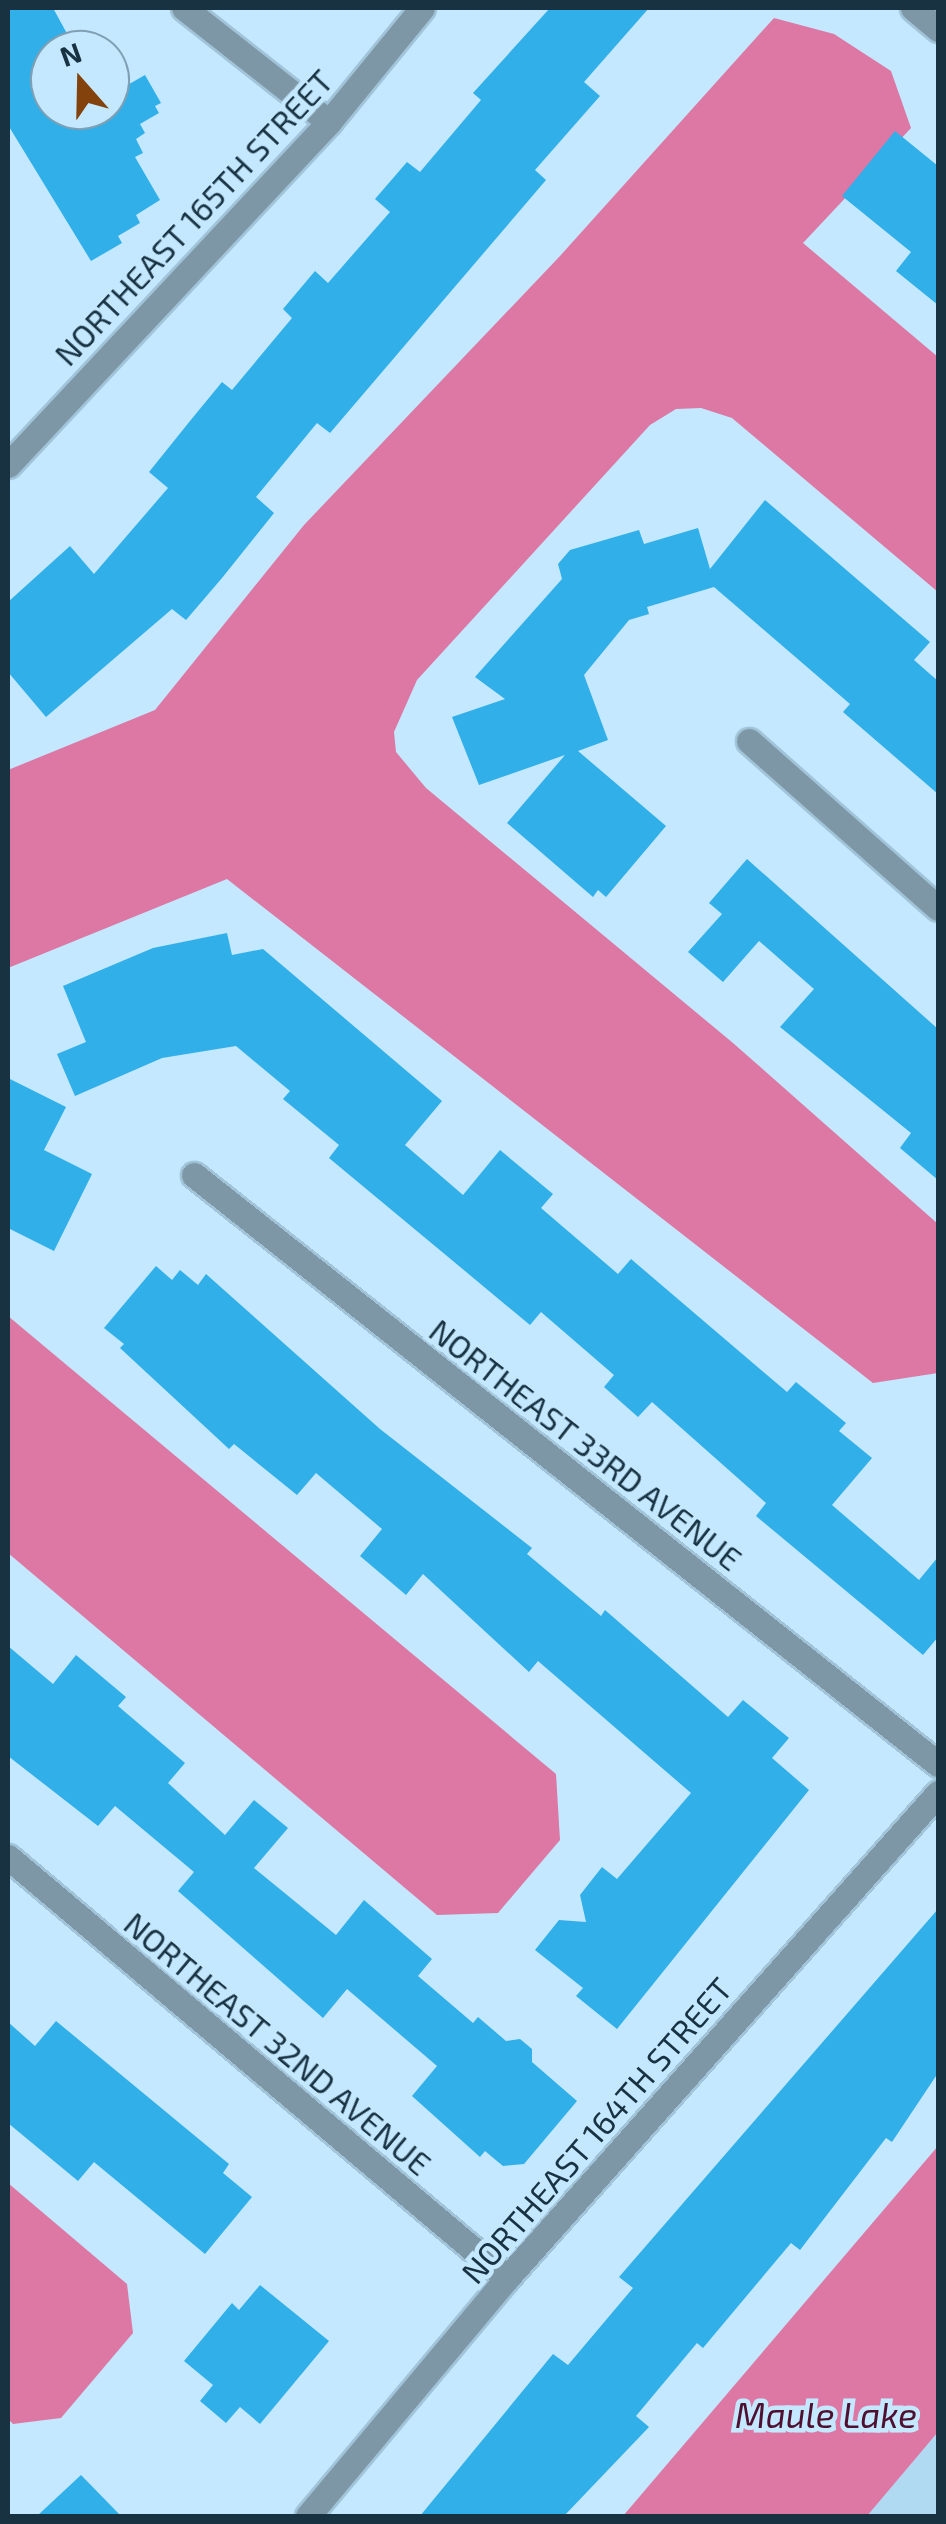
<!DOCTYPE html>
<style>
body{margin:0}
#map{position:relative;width:946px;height:2524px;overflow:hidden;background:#c3e8ff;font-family:"Exo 2",sans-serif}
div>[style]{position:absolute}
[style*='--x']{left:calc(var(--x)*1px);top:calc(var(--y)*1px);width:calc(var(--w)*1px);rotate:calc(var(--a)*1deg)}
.built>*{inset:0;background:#b0daf2}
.water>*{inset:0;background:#dd77a3}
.building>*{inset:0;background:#31afe9}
.roads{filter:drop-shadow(2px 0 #a1c4d9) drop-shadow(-2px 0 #a1c4d9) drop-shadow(0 2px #a1c4d9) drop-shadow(0 -2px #a1c4d9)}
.minor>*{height:25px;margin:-12.5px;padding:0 12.5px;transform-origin:12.5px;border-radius:12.5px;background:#7d97a6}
span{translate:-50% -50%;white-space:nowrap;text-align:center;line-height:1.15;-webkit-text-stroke:9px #c3e8ff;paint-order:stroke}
.street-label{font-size:32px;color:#183241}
.water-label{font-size:35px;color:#4f1030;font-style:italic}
.frame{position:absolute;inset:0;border:10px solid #183241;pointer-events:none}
.north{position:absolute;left:30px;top:30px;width:100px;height:100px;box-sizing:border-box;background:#c3e8ff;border:2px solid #7f9fb3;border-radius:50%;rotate:340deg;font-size:28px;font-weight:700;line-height:40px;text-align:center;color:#183241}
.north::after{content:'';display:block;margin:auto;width:35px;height:45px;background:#83420b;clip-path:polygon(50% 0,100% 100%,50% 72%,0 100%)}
</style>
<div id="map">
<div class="built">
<div style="clip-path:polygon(938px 2432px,938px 2516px,867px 2516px)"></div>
</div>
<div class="water">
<div style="clip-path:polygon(774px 18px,834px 34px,891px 71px,911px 128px,803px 243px,938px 357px,938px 592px,732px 418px,701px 408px,676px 409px,650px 425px,417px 680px,394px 732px,396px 752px,426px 788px,733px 1043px,938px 1224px,938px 1373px,873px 1383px,227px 879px,8px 968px,8px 770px,155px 710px,304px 525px,560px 256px)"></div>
<div style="clip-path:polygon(8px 1316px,556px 1774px,560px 1840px,498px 1913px,437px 1915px,8px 1553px)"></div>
<div style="clip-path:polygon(938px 2146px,938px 2432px,867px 2516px,623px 2516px)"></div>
<div style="clip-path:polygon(8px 2183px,127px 2284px,133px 2333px,61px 2418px,13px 2424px,8px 2419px)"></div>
</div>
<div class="building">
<div style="clip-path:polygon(8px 8px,53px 8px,76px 50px,50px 50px,50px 110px,110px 110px,110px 95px,145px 75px,161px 103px,155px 106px,159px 113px,140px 124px,145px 133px,136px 139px,143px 153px,135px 157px,160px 200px,136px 215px,140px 223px,118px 236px,122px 243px,91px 261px,8px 125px)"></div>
<div style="clip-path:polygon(550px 8px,649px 8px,584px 82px,600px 96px,535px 170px,546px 180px,330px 433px,317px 423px,256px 497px,274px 513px,222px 578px,186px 620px,172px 609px,46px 717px,8px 672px,8px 602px,70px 546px,94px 574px,168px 488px,149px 472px,190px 421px,222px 382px,232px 390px,292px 318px,283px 309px,315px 271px,328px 283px,390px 212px,375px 199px,407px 162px,420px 172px,481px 100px,473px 93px)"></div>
<div style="clip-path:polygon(895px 131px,938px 166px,938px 305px,896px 271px,911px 252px,842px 196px)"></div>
<div style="clip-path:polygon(765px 500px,930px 642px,914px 660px,938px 681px,938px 794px,843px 712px,850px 704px,714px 587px,647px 607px,649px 614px,629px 620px,584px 675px,608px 740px,578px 751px,666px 826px,606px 897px,598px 890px,593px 897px,507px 823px,565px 755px,479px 785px,452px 717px,505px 699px,475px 677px,562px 579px,558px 564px,570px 550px,639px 530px,644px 544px,698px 528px,710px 569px)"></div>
<div style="clip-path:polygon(747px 859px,938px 1029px,938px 1180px,900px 1148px,911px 1133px,780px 1027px,814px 989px,759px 941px,723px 982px,688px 952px,722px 914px,709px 903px)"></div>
<div style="clip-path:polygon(227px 933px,232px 955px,263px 949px,442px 1101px,405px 1145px,463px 1195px,500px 1150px,553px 1194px,541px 1208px,618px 1274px,631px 1259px,787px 1392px,796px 1382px,846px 1423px,839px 1431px,872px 1458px,832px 1505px,919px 1580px,938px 1557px,938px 1637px,923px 1655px,756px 1516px,766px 1503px,652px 1402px,638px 1417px,604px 1387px,614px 1375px,541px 1312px,530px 1325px,329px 1158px,339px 1145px,283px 1099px,290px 1091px,236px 1046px,162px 1058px,75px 1096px,57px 1054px,86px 1042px,63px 986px,153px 948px)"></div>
<div style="clip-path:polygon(8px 1078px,66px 1107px,44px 1150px,92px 1174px,54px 1251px,8px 1228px)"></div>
<div style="clip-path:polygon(156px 1266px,172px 1280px,180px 1270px,198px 1285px,206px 1274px,380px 1429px,532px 1548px,527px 1554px,601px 1616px,605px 1610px,728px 1717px,743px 1700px,789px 1738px,772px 1758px,809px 1790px,617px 2029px,576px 1996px,583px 1988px,535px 1950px,559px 1920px,586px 1922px,580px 1895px,602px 1867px,617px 1879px,691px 1793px,538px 1661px,529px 1672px,423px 1574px,406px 1595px,360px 1556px,382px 1529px,316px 1473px,297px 1495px,234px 1444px,229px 1449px,120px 1348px,124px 1344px,104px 1328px)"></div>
<div style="clip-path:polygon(8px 1646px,53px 1684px,76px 1655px,126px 1697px,118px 1706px,185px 1763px,168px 1783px,225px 1835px,254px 1800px,288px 1828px,254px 1868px,336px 1935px,364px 1900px,432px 1959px,418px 1976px,473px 2023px,478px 2017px,506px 2041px,520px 2039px,532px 2049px,532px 2062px,577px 2101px,524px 2164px,503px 2166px,485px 2151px,480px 2157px,412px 2096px,437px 2066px,347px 1989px,323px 2018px,178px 1891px,194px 1872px,115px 1806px,98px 1826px,8px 1756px)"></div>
<div style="clip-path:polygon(938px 1909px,938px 2073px,892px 2142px,886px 2138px,800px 2250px,791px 2243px,703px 2348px,697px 2343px,636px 2416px,649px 2427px,564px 2516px,420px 2516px,553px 2354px,568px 2365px,633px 2288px,619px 2277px)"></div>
<div style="clip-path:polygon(56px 2021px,229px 2164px,223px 2173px,252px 2197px,205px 2254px,94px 2162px,78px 2181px,8px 2123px,8px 2022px,35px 2046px)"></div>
<div style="clip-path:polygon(260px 2285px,329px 2341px,260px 2424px,240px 2407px,226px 2423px,200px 2401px,213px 2385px,184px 2361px,232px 2303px,239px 2310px)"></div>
<div style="clip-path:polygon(81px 2475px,121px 2516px,37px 2516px)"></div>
</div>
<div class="roads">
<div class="minor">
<div style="--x:184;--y:8;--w:184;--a:38.2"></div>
<div style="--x:913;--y:8;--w:33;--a:40"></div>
<div style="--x:8;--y:465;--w:470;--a:-46.9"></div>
<div style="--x:329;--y:122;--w:147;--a:-50.8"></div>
<div style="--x:749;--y:741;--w:252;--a:41.5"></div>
<div style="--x:194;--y:1175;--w:949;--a:38.37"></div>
<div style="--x:8;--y:1857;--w:653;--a:40.15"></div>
<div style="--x:308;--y:2516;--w:310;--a:-50.1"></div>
<div style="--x:507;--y:2278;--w:649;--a:-48.37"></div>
</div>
</div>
<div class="street-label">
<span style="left:193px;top:217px;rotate:-47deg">NORTHEAST 165TH STREET</span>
<span style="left:586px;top:1444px;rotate:38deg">NORTHEAST 33RD AVENUE</span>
<span style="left:278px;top:2043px;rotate:40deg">NORTHEAST 32ND AVENUE</span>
<span style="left:596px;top:2130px;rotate:-49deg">NORTHEAST 164TH STREET</span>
</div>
<div class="water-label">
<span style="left:826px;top:2414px">Maule Lake</span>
</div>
<div class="frame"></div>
<div class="north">N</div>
</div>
